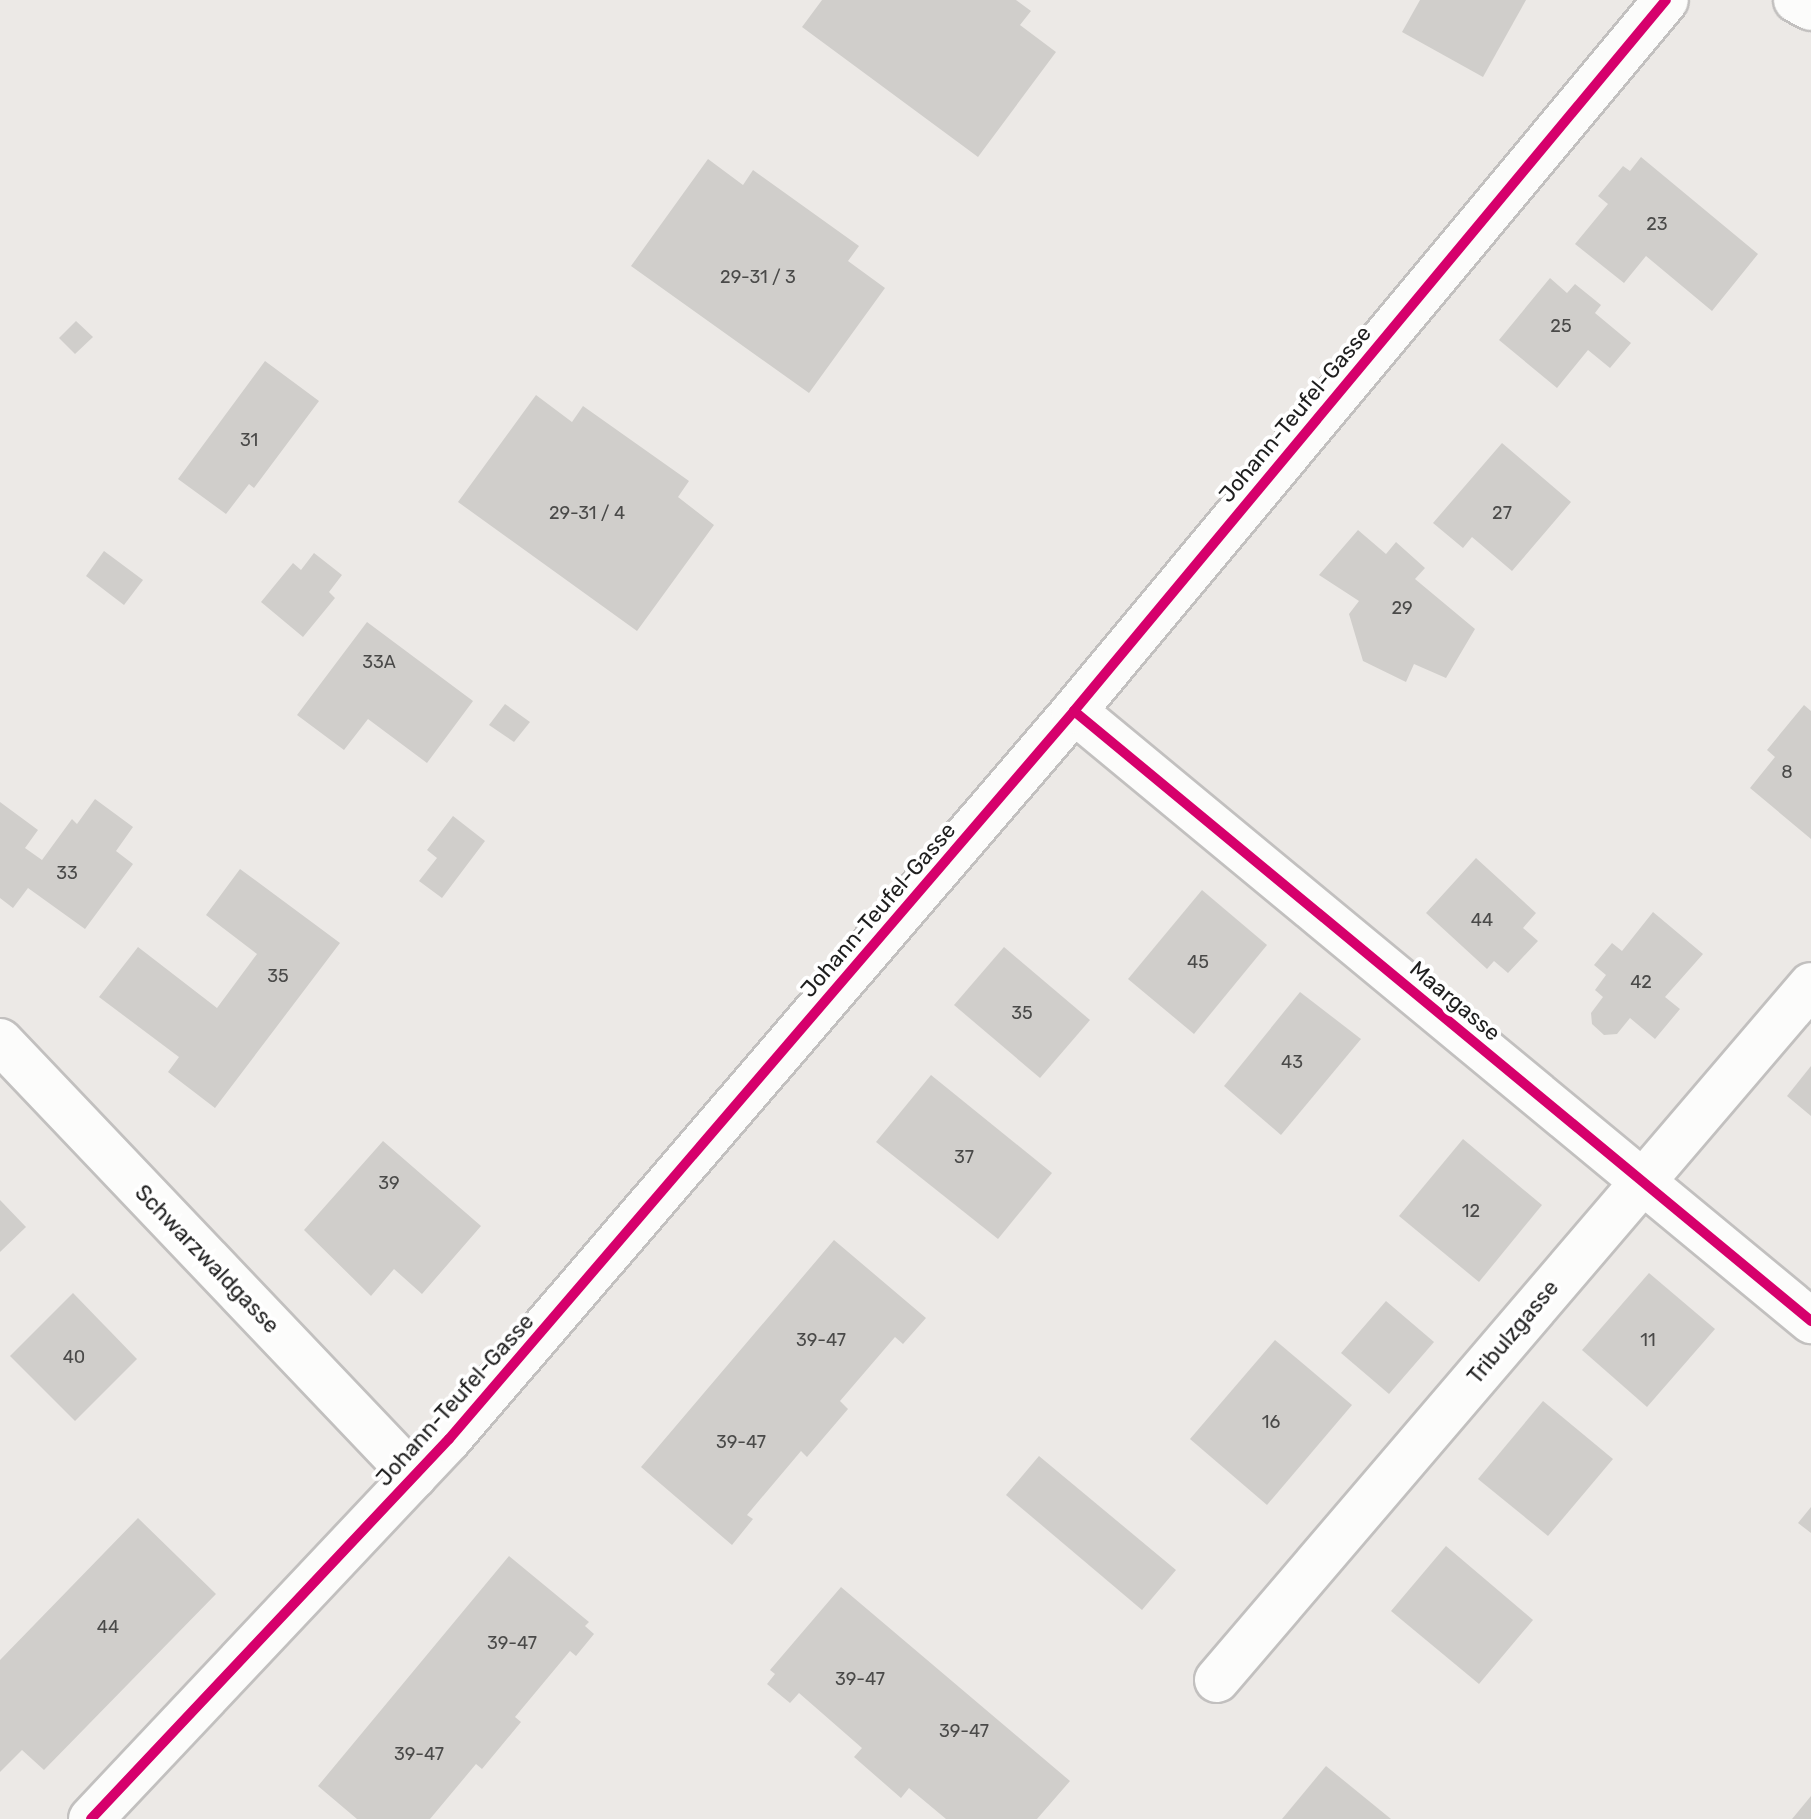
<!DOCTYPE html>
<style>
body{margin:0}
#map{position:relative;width:1811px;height:1819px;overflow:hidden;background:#ece9e6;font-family:Rubik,sans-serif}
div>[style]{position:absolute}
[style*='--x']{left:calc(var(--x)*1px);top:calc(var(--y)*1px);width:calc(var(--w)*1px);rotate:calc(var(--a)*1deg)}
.building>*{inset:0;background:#d0cecb}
.roads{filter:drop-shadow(2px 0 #c2c0bf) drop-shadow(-2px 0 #c2c0bf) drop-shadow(0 2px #c2c0bf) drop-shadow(0 -2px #c2c0bf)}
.street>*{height:44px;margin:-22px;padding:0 22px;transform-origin:22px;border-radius:22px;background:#fcfcfb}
.cycleway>*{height:10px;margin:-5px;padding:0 5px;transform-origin:5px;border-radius:5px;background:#d6006c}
span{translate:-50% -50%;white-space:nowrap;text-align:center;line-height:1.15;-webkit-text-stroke:8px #fff;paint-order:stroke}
.number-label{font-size:18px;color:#4a4a49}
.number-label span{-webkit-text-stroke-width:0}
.street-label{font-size:22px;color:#1e1e1e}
</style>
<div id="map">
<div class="building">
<div style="clip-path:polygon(822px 0,1016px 0,1031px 11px,1020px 25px,1056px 52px,978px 157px,802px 27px)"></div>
<div style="clip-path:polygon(1420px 0,1526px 0,1483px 77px,1402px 32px)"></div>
<div style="clip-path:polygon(1641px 157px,1758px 254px,1712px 311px,1646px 256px,1624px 283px,1575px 244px,1608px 204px,1598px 196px,1623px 166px,1630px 171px)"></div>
<div style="clip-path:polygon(708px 159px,743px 185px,753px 170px,859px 246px,848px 261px,885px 288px,809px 393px,631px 266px)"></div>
<div style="clip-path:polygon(1550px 278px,1567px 293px,1575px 284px,1601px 305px,1595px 313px,1631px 343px,1610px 368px,1588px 350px,1557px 388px,1499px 340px)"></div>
<div style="clip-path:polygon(76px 321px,93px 337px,75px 354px,59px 338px)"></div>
<div style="clip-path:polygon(265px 361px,319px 401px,254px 488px,249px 484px,226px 514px,178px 479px)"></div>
<div style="clip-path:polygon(536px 395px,572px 422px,583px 406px,689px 481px,678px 497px,714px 525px,637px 631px,458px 502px)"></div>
<div style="clip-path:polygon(1502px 443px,1571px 502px,1512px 571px,1472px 537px,1463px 548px,1433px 523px)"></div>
<div style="clip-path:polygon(1358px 530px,1386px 554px,1396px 542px,1425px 568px,1415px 579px,1475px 629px,1446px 678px,1414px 664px,1406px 682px,1363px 661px,1349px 614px,1359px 601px,1319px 575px)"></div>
<div style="clip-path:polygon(104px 551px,143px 580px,124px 605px,86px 576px)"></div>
<div style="clip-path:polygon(314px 553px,342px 575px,329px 592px,335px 598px,303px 637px,261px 602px,293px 563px,301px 570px)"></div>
<div style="clip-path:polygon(367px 622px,473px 701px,427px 763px,368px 719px,344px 750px,297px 715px)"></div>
<div style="clip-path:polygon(505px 704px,530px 722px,514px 742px,489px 725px)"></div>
<div style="clip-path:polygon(1804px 705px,1811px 711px,1811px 839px,1750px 788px,1775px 757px,1767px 750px)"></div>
<div style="clip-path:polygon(95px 799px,133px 827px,116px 851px,133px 864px,85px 929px,28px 888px,13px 908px,0 898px,0 802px,38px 830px,25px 848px,42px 860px,72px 819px,77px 824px)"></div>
<div style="clip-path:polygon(453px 816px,485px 841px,442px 898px,419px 881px,437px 858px,427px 850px)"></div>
<div style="clip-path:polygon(1476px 858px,1536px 913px,1523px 928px,1538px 941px,1508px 973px,1494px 961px,1487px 969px,1426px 913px)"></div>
<div style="clip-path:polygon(240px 869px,340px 943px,215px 1108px,168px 1072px,179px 1057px,99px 997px,138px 947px,217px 1008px,257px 954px,206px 915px)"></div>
<div style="clip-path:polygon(1202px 890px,1267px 945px,1194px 1034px,1128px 979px)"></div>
<div style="clip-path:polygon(1653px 912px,1703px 954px,1665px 997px,1680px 1009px,1655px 1039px,1630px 1018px,1617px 1034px,1604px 1035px,1592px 1024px,1591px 1013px,1603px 997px,1595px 990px,1606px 975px,1594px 965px,1612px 943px,1622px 951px)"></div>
<div style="clip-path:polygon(1004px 947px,1090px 1020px,1040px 1078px,954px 1005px)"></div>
<div style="clip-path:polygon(1300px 992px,1361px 1039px,1281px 1135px,1224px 1086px)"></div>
<div style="clip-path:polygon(1811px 1066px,1811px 1116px,1787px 1096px)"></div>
<div style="clip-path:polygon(931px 1075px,1052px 1173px,998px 1239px,876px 1142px)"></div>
<div style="clip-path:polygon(1463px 1139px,1542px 1205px,1479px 1282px,1399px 1216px)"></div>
<div style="clip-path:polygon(383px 1141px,481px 1226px,422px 1294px,394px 1269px,371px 1296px,304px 1230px)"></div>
<div style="clip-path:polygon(0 1200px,26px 1227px,0 1252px)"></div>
<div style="clip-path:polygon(834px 1240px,926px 1318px,903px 1344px,895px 1337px,840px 1401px,848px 1409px,807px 1457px,801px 1451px,747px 1515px,753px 1519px,732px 1545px,641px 1467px)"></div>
<div style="clip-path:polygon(1649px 1273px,1715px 1329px,1647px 1407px,1582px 1350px)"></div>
<div style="clip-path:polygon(73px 1293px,137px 1359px,75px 1421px,10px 1356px)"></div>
<div style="clip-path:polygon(1386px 1301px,1434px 1342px,1389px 1394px,1341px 1353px)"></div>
<div style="clip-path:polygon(1275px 1340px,1352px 1405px,1267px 1505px,1190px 1439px)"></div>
<div style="clip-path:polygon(1543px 1401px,1613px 1459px,1548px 1536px,1478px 1479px)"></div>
<div style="clip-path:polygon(1039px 1456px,1176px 1570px,1142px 1610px,1006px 1495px)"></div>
<div style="clip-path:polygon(1811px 1507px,1811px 1533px,1798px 1523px)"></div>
<div style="clip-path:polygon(138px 1518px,216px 1594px,44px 1770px,22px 1750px,0 1772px,0 1660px)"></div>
<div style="clip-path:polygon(1446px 1546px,1533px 1620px,1479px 1684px,1391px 1611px)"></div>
<div style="clip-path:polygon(509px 1556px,589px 1622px,585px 1626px,594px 1634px,576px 1656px,570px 1651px,515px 1717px,521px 1722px,482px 1769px,476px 1764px,430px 1819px,357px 1819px,318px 1786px)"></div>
<div style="clip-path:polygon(841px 1587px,1070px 1781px,1037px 1819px,946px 1819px,909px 1788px,901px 1798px,854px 1757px,862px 1748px,799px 1693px,790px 1703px,767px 1684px,775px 1674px,770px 1670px)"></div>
<div style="clip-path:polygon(1326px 1766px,1391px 1819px,1282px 1819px)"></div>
<div style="clip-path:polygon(1811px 1796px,1811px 1819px,1792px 1819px)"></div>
</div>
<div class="roads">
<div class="street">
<div style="--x:1796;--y:0;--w:17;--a:28"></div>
<div style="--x:1074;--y:711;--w:957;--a:39.61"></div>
<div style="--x:0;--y:1041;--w:601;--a:46.42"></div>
<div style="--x:1217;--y:1680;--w:914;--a:-49.48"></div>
<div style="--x:91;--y:1819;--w:522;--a:-46.71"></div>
<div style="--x:449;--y:1439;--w:959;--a:-49.35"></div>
<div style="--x:1074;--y:711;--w:925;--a:-50.22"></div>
</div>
</div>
<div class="cycleway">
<div style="--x:1074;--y:711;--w:957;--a:39.61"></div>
<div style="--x:91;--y:1819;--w:522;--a:-46.71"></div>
<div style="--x:449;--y:1439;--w:959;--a:-49.35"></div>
<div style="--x:1074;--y:711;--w:925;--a:-50.22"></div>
</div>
<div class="number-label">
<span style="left:1657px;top:224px">23</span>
<span style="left:758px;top:277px">29-31 / 3</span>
<span style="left:1561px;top:326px">25</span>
<span style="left:249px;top:440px">31</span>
<span style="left:587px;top:513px">29-31 / 4</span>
<span style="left:1502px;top:513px">27</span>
<span style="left:1402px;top:608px">29</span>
<span style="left:379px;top:662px">33A</span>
<span style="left:1787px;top:772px">8</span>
<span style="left:67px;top:873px">33</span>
<span style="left:1482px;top:920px">44</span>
<span style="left:1198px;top:962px">45</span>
<span style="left:278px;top:976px">35</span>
<span style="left:1641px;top:982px">42</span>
<span style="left:1022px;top:1013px">35</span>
<span style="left:1292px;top:1062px">43</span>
<span style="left:964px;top:1157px">37</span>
<span style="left:389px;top:1183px">39</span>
<span style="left:1471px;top:1211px">12</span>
<span style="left:821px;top:1340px">39-47</span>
<span style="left:1648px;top:1340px">11</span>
<span style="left:74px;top:1357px">40</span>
<span style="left:1271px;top:1422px">16</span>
<span style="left:741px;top:1442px">39-47</span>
<span style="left:108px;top:1627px">44</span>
<span style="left:512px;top:1643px">39-47</span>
<span style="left:860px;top:1679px">39-47</span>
<span style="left:964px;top:1731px">39-47</span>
<span style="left:419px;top:1754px">39-47</span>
</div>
<div class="street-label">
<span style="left:1295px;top:414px;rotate:-50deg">Johann-Teufel-Gasse</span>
<span style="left:878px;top:910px;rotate:-49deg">Johann-Teufel-Gasse</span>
<span style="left:1455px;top:1001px;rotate:40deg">Maargasse</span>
<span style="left:207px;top:1259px;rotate:46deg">Schwarzwaldgasse</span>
<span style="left:1513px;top:1332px;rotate:-50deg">Tribulzgasse</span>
<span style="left:455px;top:1400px;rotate:-48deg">Johann-Teufel-Gasse</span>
</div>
</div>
